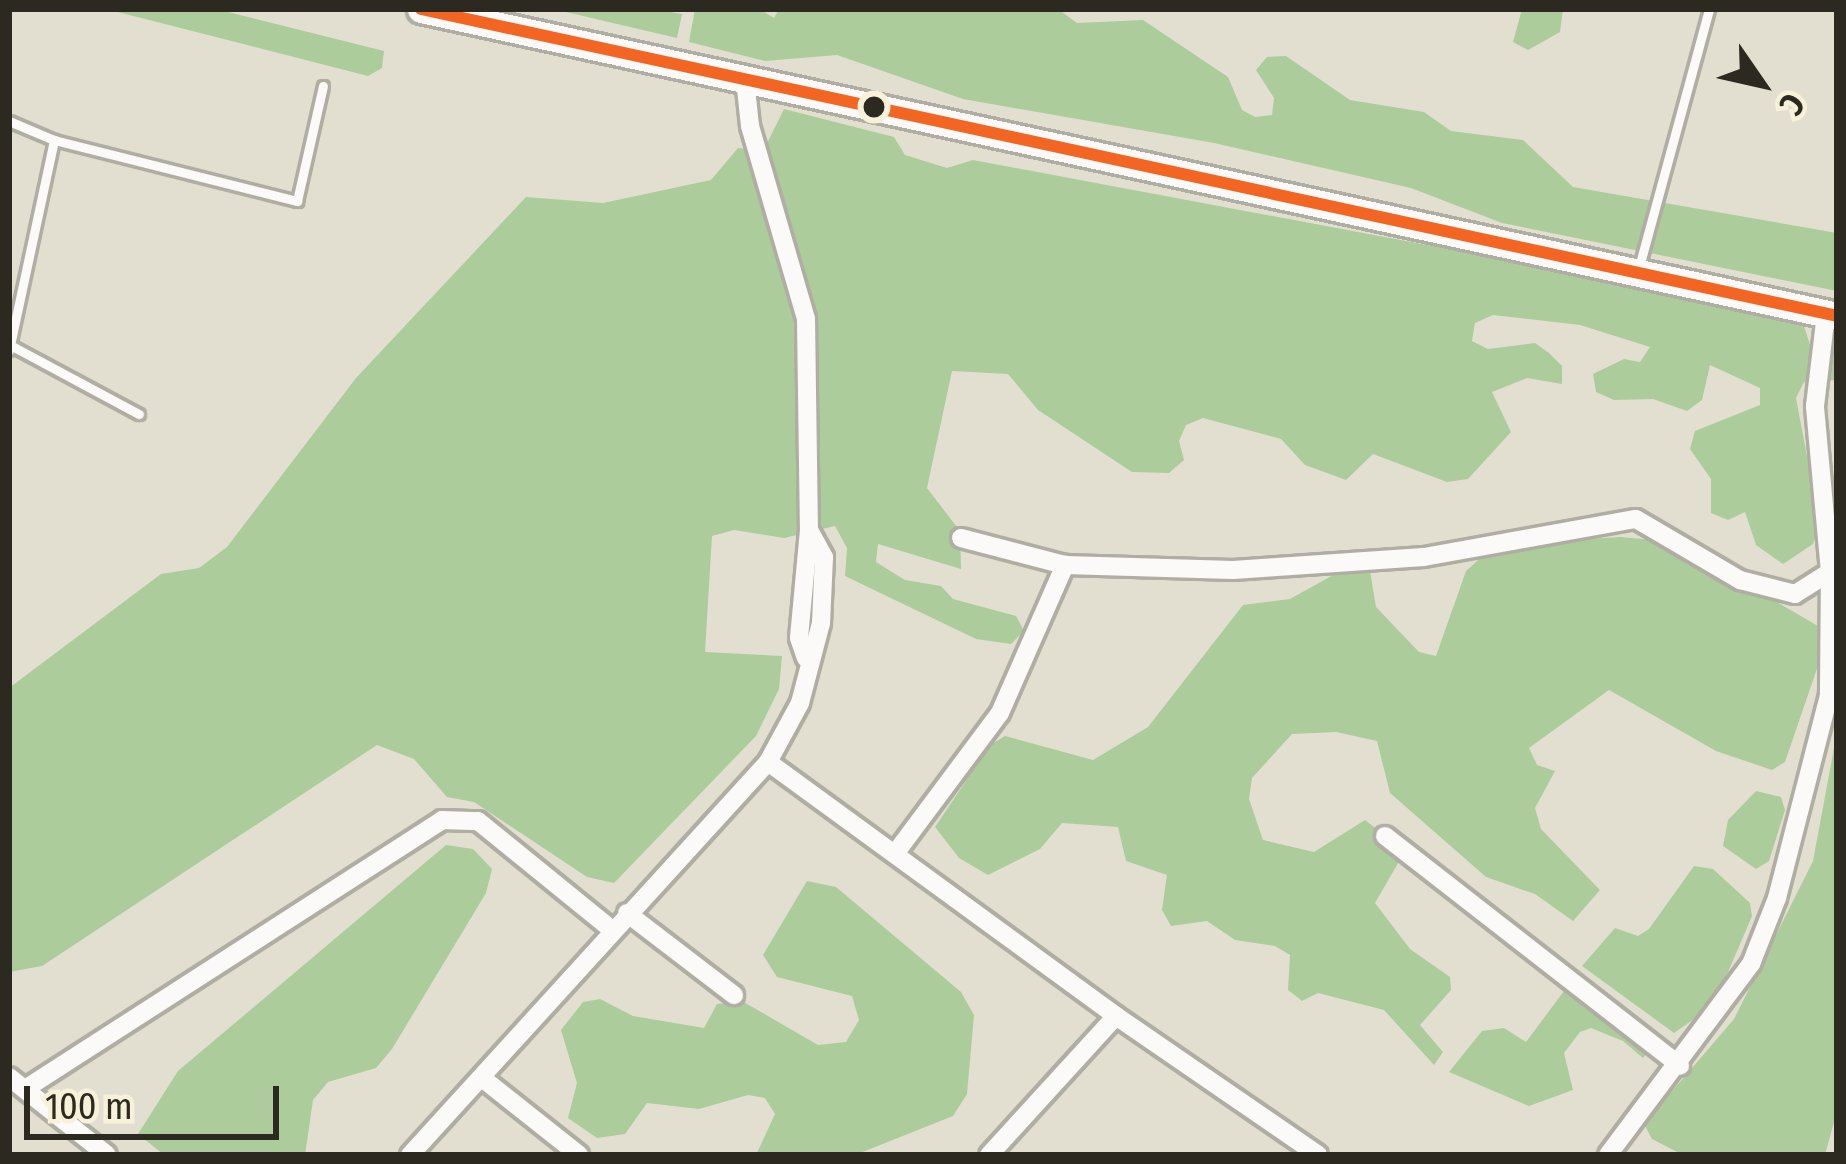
<!DOCTYPE html>
<meta charset="utf-8">
<style>
body{margin:0}
#map{position:relative;width:1846px;height:1164px;overflow:hidden;background:#e2dfd1;font-family:"Fira Sans Condensed",sans-serif}
div>[style]{position:absolute}
[style*='--x']{left:calc(var(--x)*1px);top:calc(var(--y)*1px);width:calc(var(--w)*1px);rotate:calc(var(--a)*1deg)}
.forest>*{inset:0;background:#accc9c}
.roads{filter:drop-shadow(3px 0 #b0aea3) drop-shadow(-3px 0 #b0aea3) drop-shadow(0 3px #b0aea3) drop-shadow(0 -3px #b0aea3)}
.service>*{height:9px;margin:-4.5px;padding:0 4.5px;transform-origin:4.5px;border-radius:4.5px;background:#fbfaf8}
.minor>*{height:18px;margin:-9px;padding:0 9px;transform-origin:9px;border-radius:9px;background:#fbfaf8}
.secondary>*{height:27px;margin:-13.5px;padding:0 13.5px;transform-origin:13.5px;border-radius:13.5px;background:#fbfaf8}
.bus-1>*{height:12px;margin:-6px;padding:0 6px;transform-origin:6px;border-radius:6px;background:#f26522}
.dots>*{width:33px;height:33px;translate:-50% -50%;box-sizing:border-box;border:6px solid #f6f1d8;border-radius:50%}
span{translate:-50% -50%;white-space:nowrap;text-align:center;line-height:1.15;-webkit-text-stroke:12px #f6f1d8;paint-order:stroke}
.frame{position:absolute;inset:0;border:12px solid #2b2920;pointer-events:none}
.north{position:absolute;left:1702px;top:24px;width:120px;height:120px;-webkit-text-stroke:9px #f6f1d8;paint-order:stroke;rotate:124deg;font-size:33px;font-weight:700;line-height:48px;text-align:center;color:#2b2920}
.north::after{content:'';display:block;margin:auto;width:42px;height:54px;background:#2b2920;clip-path:polygon(50% 0,100% 100%,50% 72%,0 100%)}
.scale{position:absolute;left:24px;top:1086px;width:255px;height:54px;box-sizing:border-box;border:6px solid #2b2920;border-top:0;padding-left:15px;font-size:36px;line-height:42px;white-space:nowrap;color:#2b2920;-webkit-text-stroke:9px #f6f1d8;paint-order:stroke}
</style>
<div id="map">
<div class="forest">
<div style="clip-path:polygon(106px 9px,216px 9px,384px 51px,382px 68px,368px 76px)"></div>
<div style="clip-path:polygon(553px 9px,654px 9px,682px 14px,677px 38px)"></div>
<div style="clip-path:polygon(695px 9px,759px 9px,774px 18px,779px 9px,1058px 9px,1077px 23px,1143px 20px,1228px 77px,1242px 110px,1255px 117px,1272px 115px,1274px 98px,1256px 70px,1267px 57px,1286px 56px,1350px 100px,1424px 112px,1451px 131px,1523px 140px,1573px 187px,1837px 233px,1837px 291px,1502px 223px,1411px 188px,1214px 143px,963px 99px,837px 55px,765px 61px,689px 42px)"></div>
<div style="clip-path:polygon(1522px 9px,1563px 9px,1560px 32px,1528px 50px,1513px 42px)"></div>
<div style="clip-path:polygon(784px 109px,894px 137px,905px 155px,947px 168px,973px 160px,1780px 311px,1803px 323px,1811px 348px,1837px 347px,1837px 380px,1804px 382px,1796px 398px,1820px 525px,1813px 544px,1783px 564px,1756px 545px,1745px 512px,1728px 520px,1711px 513px,1711px 479px,1690px 449px,1695px 431px,1760px 405px,1760px 388px,1710px 365px,1702px 400px,1687px 411px,1653px 399px,1614px 400px,1596px 392px,1593px 374px,1624px 359px,1640px 362px,1650px 347px,1580px 325px,1493px 315px,1475px 323px,1472px 341px,1488px 349px,1535px 343px,1549px 353px,1562px 366px,1562px 384px,1527px 378px,1492px 392px,1511px 432px,1468px 479px,1447px 482px,1373px 454px,1346px 480px,1305px 465px,1281px 439px,1203px 418px,1186px 425px,1179px 441px,1184px 460px,1169px 473px,1132px 472px,1038px 410px,1008px 374px,952px 371px,927px 488px,960px 531px,961px 569px,878px 544px,876px 562px,905px 580px,941px 586px,953px 599px,1016px 616px,1024px 631px,1011px 644px,976px 639px,845px 576px,847px 548px,835px 526px,784px 538px,734px 530px,712px 536px,705px 652px,782px 656px,779px 689px,756px 736px,614px 883px,587px 877px,474px 802px,447px 797px,414px 759px,377px 745px,42px 966px,9px 972px,9px 688px,161px 574px,199px 568px,227px 547px,356px 378px,526px 197px,603px 203px,711px 180px,738px 148px,763px 151px)"></div>
<div style="clip-path:polygon(1621px 537px,1674px 542px,1818px 626px,1822px 654px,1785px 762px,1772px 770px,1716px 751px,1609px 690px,1529px 748px,1537px 765px,1555px 771px,1535px 808px,1541px 829px,1600px 890px,1573px 921px,1535px 894px,1486px 877px,1390px 793px,1377px 741px,1336px 732px,1292px 734px,1252px 778px,1249px 799px,1263px 840px,1314px 852px,1365px 820px,1405px 851px,1375px 903px,1410px 949px,1450px 977px,1451px 990px,1420px 1025px,1443px 1052px,1434px 1065px,1384px 1010px,1318px 993px,1302px 1001px,1288px 990px,1290px 955px,1275px 946px,1235px 940px,1207px 921px,1171px 926px,1162px 910px,1167px 875px,1126px 861px,1118px 827px,1062px 823px,1040px 849px,988px 875px,959px 858px,935px 827px,990px 745px,1005px 736px,1093px 760px,1148px 727px,1243px 605px,1290px 599px,1353px 564px,1370px 571px,1376px 607px,1419px 652px,1436px 656px,1466px 571px,1496px 544px)"></div>
<div style="clip-path:polygon(1837px 732px,1837px 1111px,1825px 1155px,1683px 1155px,1652px 1139px,1644px 1124px,1734px 1019px,1813px 861px)"></div>
<div style="clip-path:polygon(1756px 791px,1781px 797px,1785px 810px,1769px 861px,1756px 869px,1723px 846px,1728px 820px)"></div>
<div style="clip-path:polygon(446px 845px,473px 849px,492px 869px,486px 893px,392px 1049px,376px 1068px,328px 1082px,313px 1100px,305px 1155px,164px 1155px,138px 1134px,178px 1071px)"></div>
<div style="clip-path:polygon(1694px 866px,1713px 869px,1750px 903px,1752px 916px,1714px 1005px,1674px 1033px,1582px 966px,1615px 928px,1638px 936px,1649px 929px)"></div>
<div style="clip-path:polygon(807px 881px,836px 887px,961px 992px,974px 1015px,967px 1094px,953px 1116px,855px 1155px,756px 1155px,775px 1114px,765px 1098px,748px 1095px,699px 1109px,647px 1103px,625px 1134px,597px 1138px,568px 1118px,577px 1083px,561px 1030px,583px 1002px,600px 999px,633px 1016px,704px 1028px,717px 1004px,742px 1001px,818px 1045px,846px 1042px,859px 1020px,852px 996px,777px 977px,763px 955px)"></div>
<div style="clip-path:polygon(1564px 991px,1588px 991px,1651px 1048px,1643px 1058px,1623px 1041px,1591px 1028px,1580px 1032px,1564px 1053px,1573px 1090px,1529px 1106px,1449px 1072px,1482px 1031px,1504px 1028px,1526px 1042px)"></div>
</div>
<div class="roads">
<div class="service">
<div style="--x:9;--y:121;--w:49;--a:22.9"></div>
<div style="--x:54;--y:140;--w:251;--a:14.1"></div>
<div style="--x:297;--y:201;--w:118;--a:-77.3"></div>
<div style="--x:1639;--y:267;--w:267;--a:-74.8"></div>
<div style="--x:12;--y:346;--w:144;--a:28.2"></div>
<div style="--x:9;--y:350;--w:215;--a:-77.9"></div>
</div>
<div class="minor">
<div style="--x:745;--y:79;--w:47;--a:83.9"></div>
<div style="--x:750;--y:126;--w:201;--a:73.8"></div>
<div style="--x:806;--y:319;--w:211;--a:89.2"></div>
<div style="--x:961;--y:538;--w:107;--a:14.6"></div>
<div style="--x:1065;--y:565;--w:168;--a:1.7"></div>
<div style="--x:1233;--y:570;--w:191;--a:-3.9"></div>
<div style="--x:1424;--y:557;--w:215;--a:-10.2"></div>
<div style="--x:1636;--y:519;--w:121;--a:30.4"></div>
<div style="--x:1740;--y:580;--w:57;--a:14.3"></div>
<div style="--x:1795;--y:594;--w:41;--a:-32.2"></div>
<div style="--x:1830;--y:572;--w:167;--a:-95.2"></div>
<div style="--x:1815;--y:406;--w:93;--a:-83.2"></div>
<div style="--x:1834;--y:578;--w:7;--a:-124"></div>
<div style="--x:1830;--y:572;--w:124;--a:90.5"></div>
<div style="--x:1829;--y:696;--w:20;--a:-66"></div>
<div style="--x:768;--y:762;--w:431;--a:36.1"></div>
<div style="--x:1116;--y:1016;--w:188;--a:132.4"></div>
<div style="--x:1385;--y:836;--w:374;--a:37.9"></div>
<div style="--x:897;--y:851;--w:172;--a:-53.3"></div>
<div style="--x:1000;--y:713;--w:162;--a:-66.3"></div>
<div style="--x:627;--y:913;--w:135;--a:37.5"></div>
<div style="--x:1116;--y:1016;--w:245;--a:34.5"></div>
<div style="--x:9;--y:1077;--w:125;--a:38.5"></div>
<div style="--x:482;--y:1078;--w:124;--a:38.4"></div>
<div style="--x:25;--y:1089;--w:496;--a:-32.8"></div>
<div style="--x:442;--y:820;--w:36;--a:2"></div>
<div style="--x:478;--y:821;--w:173;--a:39.1"></div>
<div style="--x:410;--y:1155;--w:532;--a:-47.67"></div>
<div style="--x:768;--y:762;--w:67;--a:-61.5"></div>
<div style="--x:800;--y:703;--w:83;--a:-75.3"></div>
<div style="--x:821;--y:623;--w:66;--a:-87.4"></div>
<div style="--x:824;--y:557;--w:31;--a:-119"></div>
<div style="--x:809;--y:530;--w:108;--a:95.3"></div>
<div style="--x:799;--y:638;--w:21;--a:71"></div>
<div style="--x:1608;--y:1155;--w:239;--a:-53.2"></div>
<div style="--x:1751;--y:964;--w:71;--a:-68.5"></div>
<div style="--x:1777;--y:898;--w:209;--a:-75.6"></div>
</div>
<div class="secondary">
<div style="--x:421;--y:9;--w:1449;--a:12.23"></div>
</div>
</div>
<div class="bus-1">
<div style="--x:421;--y:9;--w:1449;--a:12.23"></div>
</div>
<div class="dots">
<div style="left:874px;top:107px;background:#2b2920"></div>
</div>
<div class="frame"></div>
<div class="north">С</div>
<div class="scale">100 m</div>
</div>
